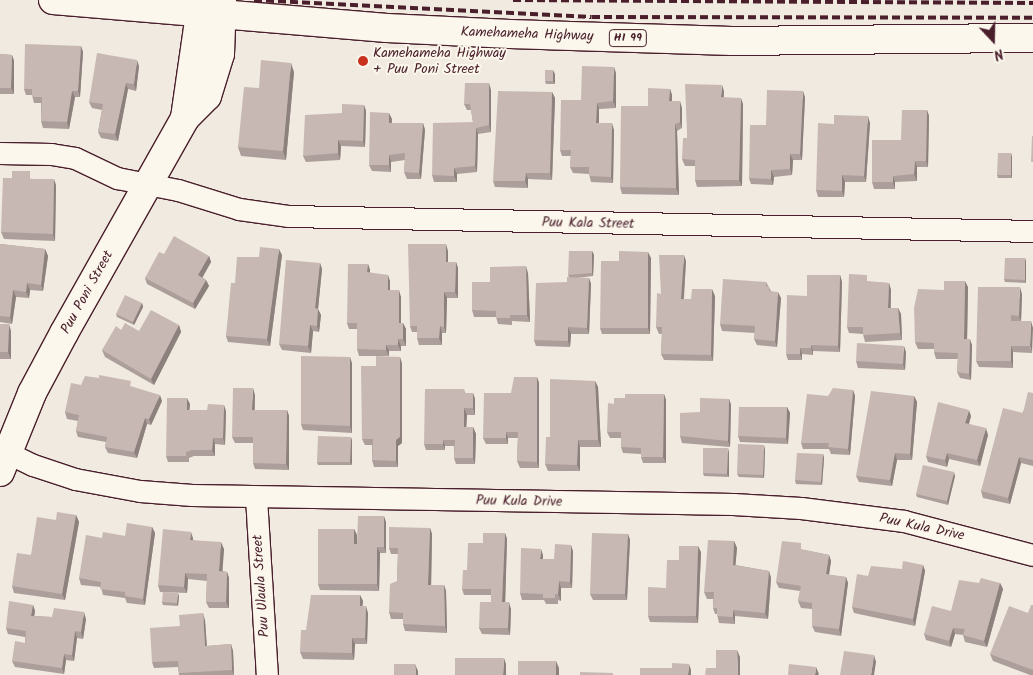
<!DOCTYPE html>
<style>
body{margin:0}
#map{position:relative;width:1033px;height:675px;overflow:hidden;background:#f0eae0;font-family:Kalam,sans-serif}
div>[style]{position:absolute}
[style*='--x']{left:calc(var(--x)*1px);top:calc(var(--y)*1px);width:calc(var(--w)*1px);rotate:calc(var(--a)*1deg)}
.roads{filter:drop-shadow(1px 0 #4a1f2b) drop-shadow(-1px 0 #4a1f2b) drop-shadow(0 1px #4a1f2b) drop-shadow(0 -1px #4a1f2b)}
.street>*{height:21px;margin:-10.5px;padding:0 10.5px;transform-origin:10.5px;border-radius:10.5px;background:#fbf7ec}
.secondary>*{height:28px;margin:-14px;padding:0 14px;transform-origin:14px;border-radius:14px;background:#fbf7ec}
.primary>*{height:28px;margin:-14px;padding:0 14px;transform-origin:14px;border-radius:14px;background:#fbf7ec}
.rail>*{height:4px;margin-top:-2px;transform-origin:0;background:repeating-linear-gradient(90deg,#4a1f2b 0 8px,transparent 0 12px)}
.wall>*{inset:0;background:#ac9e9a}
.shaded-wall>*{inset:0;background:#8c817d}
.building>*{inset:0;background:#c8b8b3}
.dots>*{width:14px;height:14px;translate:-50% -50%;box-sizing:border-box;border:2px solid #fbf7ec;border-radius:50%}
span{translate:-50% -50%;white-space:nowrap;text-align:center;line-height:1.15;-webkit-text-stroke:4px #fbf7ec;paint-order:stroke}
.shield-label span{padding:1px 4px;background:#fbf7ec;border:1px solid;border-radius:4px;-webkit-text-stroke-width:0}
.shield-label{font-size:12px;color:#4a1f2b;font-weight:700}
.street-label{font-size:14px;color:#4a1f2b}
.poi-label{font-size:14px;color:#4a1f2b}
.left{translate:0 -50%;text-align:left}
.north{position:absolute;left:968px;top:15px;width:50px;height:50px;-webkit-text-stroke:4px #fbf7ec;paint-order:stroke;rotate:159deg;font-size:14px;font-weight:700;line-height:20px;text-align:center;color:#4a1f2b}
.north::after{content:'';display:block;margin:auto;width:18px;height:22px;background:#4a1f2b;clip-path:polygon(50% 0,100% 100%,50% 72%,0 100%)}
</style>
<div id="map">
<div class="roads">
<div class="street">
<div style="--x:0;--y:153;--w:51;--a:1.1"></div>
<div style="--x:51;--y:154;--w:24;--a:9"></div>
<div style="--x:75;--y:158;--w:47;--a:25.5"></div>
<div style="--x:117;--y:178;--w:62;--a:11.1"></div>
<div style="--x:178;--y:190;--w:64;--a:17.3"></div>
<div style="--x:239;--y:209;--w:49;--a:8.1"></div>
<div style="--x:288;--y:216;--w:745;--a:1.15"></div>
<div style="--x:0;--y:449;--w:37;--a:26"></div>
<div style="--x:33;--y:465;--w:44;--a:18.4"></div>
<div style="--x:75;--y:479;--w:66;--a:10.5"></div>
<div style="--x:140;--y:491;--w:52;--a:4.4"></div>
<div style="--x:192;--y:495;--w:541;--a:0.95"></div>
<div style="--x:733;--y:504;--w:68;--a:3.4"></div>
<div style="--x:801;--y:508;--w:104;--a:7.2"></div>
<div style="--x:904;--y:521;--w:133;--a:14.8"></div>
<div style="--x:256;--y:497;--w:178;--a:86.5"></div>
</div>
<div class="secondary">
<div style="--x:185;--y:118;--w:119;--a:-81.8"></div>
<div style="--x:0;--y:472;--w:85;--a:-67.9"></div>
<div style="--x:32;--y:393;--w:68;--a:-61.9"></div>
<div style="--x:64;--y:333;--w:247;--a:-60.6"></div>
<div style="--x:185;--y:118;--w:31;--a:-45"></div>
<div style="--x:207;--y:96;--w:44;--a:-72.8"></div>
<div style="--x:220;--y:54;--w:54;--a:-87.9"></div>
</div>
<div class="primary">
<div style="--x:53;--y:0;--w:335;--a:4.8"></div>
<div style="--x:387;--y:28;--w:123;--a:2.8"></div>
<div style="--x:510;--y:34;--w:222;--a:1.8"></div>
<div style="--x:732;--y:41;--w:301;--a:-0.6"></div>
</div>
</div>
<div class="rail">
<div style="--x:254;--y:0;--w:338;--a:2.9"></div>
<div style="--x:592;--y:17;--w:441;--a:0.1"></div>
<div style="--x:513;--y:0;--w:520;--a:0.33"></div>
</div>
<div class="wall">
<div style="clip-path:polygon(81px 46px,83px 52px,80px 97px,75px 97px,69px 129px,43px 128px,41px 121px,41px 103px,34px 103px,32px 95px,26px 95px,24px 89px)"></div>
<div style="clip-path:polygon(0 54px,12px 55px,14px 61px,14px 94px,0 94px)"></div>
<div style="clip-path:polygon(139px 66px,136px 91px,128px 89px,118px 141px,101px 138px,98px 132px,102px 110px,92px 108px,89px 102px)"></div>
<div style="clip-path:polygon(294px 72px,286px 160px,241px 156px,238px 147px,259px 88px)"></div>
<div style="clip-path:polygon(616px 73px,616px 108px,599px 109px,599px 123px,614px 130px,613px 183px,591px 182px,589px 174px,573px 173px,570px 167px,571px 156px,562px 156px,560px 150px,581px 100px)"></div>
<div style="clip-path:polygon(555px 74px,555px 84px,546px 84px,545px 81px)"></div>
<div style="clip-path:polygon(670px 89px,672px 95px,672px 101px,682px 108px,682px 128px,677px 131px,679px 195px,622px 194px,620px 187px,648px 106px)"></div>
<div style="clip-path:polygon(491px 90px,491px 132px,478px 134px,477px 172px,457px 174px,457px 182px,434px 182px,432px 175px,473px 122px,471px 110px,467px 110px,464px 104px)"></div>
<div style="clip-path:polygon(724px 91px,724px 98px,743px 104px,742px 186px,697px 187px,695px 180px,695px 166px,685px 166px,682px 159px,687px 138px)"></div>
<div style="clip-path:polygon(552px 92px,555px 98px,552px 180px,528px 179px,528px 188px,495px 187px,493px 181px)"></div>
<div style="clip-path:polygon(805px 97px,802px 160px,793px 160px,792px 175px,774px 177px,773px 185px,751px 184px,749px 178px,766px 125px)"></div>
<div style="clip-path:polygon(364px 105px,366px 111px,365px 147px,341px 146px,340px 160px,306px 162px,303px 156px,342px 113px)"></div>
<div style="clip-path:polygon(927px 110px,929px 116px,928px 167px,917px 167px,917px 181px,895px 182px,895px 189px,874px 189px,872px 182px,901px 140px)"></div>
<div style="clip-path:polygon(392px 119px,392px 123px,423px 123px,425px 130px,421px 179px,407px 179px,404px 172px,405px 160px,391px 162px,391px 172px,372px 171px,369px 165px)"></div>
<div style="clip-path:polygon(870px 123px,866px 182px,845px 182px,844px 197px,818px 197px,816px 190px,834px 124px)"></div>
<div style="clip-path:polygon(1011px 153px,1012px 157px,1012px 178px,998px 178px,997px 175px)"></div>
<div style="clip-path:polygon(32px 178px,32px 179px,56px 185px,55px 241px,4px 239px,1px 232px)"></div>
<div style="clip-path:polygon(0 244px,45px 249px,48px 256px,43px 291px,30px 290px,29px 298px,16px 297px,12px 324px,0 322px)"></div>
<div style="clip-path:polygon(448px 251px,448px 262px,456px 262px,458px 268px,458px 298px,447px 298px,446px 333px,442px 333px,442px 345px,419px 345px,417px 338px,417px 332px,412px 332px,410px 326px)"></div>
<div style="clip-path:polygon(592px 251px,594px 255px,593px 276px,577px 278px,589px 278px,591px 284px,589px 334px,571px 334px,570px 347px,536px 346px,534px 340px,567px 282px,569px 277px,568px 275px)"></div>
<div style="clip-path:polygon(164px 254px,209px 256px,211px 262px,202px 277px,206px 280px,209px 286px,195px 309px,147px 284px,145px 278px)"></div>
<div style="clip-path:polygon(282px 255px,270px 346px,228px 342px,226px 336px,235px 283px,259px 257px)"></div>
<div style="clip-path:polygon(651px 258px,650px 334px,602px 334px,600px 328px)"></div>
<div style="clip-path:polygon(1025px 258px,1026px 262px,1026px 283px,1005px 282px,1004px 279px)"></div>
<div style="clip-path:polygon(686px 261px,684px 299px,691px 299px,715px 296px,713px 361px,664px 360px,661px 354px,662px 334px,659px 334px,656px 327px,661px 294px)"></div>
<div style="clip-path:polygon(320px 263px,322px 269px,318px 309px,321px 315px,319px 332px,313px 331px,311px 353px,282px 350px,279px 344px)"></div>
<div style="clip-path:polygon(368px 264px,370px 270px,370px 273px,390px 281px,390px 290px,401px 297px,401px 323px,403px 323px,406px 329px,406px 346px,401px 346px,401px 351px,389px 351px,389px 356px,359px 356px,357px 349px,357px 329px,349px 329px,347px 323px)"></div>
<div style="clip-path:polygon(528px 273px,530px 322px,512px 321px,512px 325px,498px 324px,496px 317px,474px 317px,472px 310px,490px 282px)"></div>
<div style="clip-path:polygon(840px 275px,842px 282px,840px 352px,813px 351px,813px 355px,802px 354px,802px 360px,788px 360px,786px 354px,807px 296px)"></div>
<div style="clip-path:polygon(766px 282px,771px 291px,781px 298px,777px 347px,757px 345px,754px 339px,755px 333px,722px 331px,720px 324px)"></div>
<div style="clip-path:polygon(870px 282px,889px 283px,891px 290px,891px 308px,898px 308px,901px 314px,902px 340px,865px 342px,863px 334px,849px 333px,847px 327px)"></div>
<div style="clip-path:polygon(968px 287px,967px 339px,972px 345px,971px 380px,960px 378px,957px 372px,958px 359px,936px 359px,934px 352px,934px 349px,918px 349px,915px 342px,944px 290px)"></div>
<div style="clip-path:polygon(1022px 294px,1021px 321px,1032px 353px,1013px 352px,1013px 368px,979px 367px,976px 361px)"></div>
<div style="clip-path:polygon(142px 303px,143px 307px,134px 325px,117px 317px,116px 314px)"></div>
<div style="clip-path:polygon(0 324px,11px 331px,11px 359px,0 359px)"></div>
<div style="clip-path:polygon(179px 325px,181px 332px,154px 385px,105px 357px,102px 350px,121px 330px,139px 331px)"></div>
<div style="clip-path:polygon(906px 352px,905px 370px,858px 368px,856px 361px)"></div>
<div style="clip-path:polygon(352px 363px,352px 433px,303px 430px,301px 424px)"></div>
<div style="clip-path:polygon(402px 363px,402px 443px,398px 446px,398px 467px,374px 467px,372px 460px,372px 445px,365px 445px,362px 439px,376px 366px)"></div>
<div style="clip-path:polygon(537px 377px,539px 383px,539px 468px,520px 468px,517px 461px,518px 438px,508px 438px,508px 444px,486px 444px,483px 438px,511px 393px)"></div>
<div style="clip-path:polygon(595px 381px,598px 387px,601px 447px,580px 447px,580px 471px,548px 471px,545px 464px,550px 437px)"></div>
<div style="clip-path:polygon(81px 385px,133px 387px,162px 401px,151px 425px,147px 424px,137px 458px,108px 453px,105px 447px,106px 442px,78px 437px,76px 431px,78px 421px,67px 419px,65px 412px)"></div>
<div style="clip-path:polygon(464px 389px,465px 393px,473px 393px,475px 399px,475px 415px,467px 415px,466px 427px,473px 427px,476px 434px,475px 464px,456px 464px,454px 458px,454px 446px,445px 446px,445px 450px,426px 450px,424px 444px)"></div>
<div style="clip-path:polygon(853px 390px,855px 396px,850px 455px,831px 454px,829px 449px,803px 449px,801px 443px,828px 396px)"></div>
<div style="clip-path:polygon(1033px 393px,1033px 466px,1021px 463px,1010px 504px,983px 498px,981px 491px)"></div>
<div style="clip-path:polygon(664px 394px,666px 400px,666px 463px,643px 463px,641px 457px,641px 454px,623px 453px,621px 447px,621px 438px,610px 438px,607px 432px,614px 404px,625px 398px)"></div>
<div style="clip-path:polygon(255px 395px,255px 410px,287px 410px,289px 416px,289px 470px,255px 469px,253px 463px,253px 443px,235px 443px,232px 437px)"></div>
<div style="clip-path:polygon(914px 396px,917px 402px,912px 460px,897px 460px,892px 486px,859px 482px,856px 476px)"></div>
<div style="clip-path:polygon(729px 399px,731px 405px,730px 447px,682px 443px,680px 436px,700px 412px)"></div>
<div style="clip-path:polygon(190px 404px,189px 410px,226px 411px,225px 445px,215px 444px,215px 456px,194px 456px,189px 458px,189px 462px,168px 462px,166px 456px)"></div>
<div style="clip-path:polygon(787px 407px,790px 413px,788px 444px,740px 442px,738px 436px)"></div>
<div style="clip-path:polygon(971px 416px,969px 424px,988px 435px,980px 466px,949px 459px,947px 467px,928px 462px,926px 456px)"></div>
<div style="clip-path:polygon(352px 440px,352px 465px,318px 465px,317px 462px)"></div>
<div style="clip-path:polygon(765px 449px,764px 478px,739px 477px,737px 474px)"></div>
<div style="clip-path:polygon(729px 452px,729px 477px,704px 476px,703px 473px)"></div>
<div style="clip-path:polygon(823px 454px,824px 458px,822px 485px,796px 484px,795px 480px)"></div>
<div style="clip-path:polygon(955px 476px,948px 505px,917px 497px,916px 494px)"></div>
<div style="clip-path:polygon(76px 515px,79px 522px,65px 600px,14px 593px,12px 586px,31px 555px,56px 520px)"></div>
<div style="clip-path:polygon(386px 522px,386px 553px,380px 553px,379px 591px,320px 590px,318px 584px,354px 529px,357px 535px,357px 544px)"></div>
<div style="clip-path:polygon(152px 527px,155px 533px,145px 605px,127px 603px,125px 598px,103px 595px,101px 587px,81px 585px,79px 578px,102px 538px,125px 536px)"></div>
<div style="clip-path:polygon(430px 528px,432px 534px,431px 585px,444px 585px,446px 591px,447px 633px,405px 631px,403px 624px,403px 619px,391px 619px,389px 612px,397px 581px,398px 554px,391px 554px,389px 548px)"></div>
<div style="clip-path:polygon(505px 533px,507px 539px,505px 602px,511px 609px,510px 635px,482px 634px,479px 628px,491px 602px,491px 595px,464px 595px,462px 589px,467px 570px,483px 543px)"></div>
<div style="clip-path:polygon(628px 534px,630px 540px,627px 600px,593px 600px,590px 594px)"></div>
<div style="clip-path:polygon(193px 538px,193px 540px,224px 549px,222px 571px,227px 572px,229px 578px,229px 608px,209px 608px,206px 602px,207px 581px,188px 579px,187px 593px,160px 592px,158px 585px)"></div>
<div style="clip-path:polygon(734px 541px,737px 548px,735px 565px,769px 571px,771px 578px,768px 619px,735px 616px,735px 624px,719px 623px,717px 614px,715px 614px,713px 608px,713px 599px,707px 599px,704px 592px)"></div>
<div style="clip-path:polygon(804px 550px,829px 555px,831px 561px,829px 575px,846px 577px,848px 583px,841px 636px,815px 632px,812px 626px,812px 609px,801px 608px,798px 601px,800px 591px,779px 588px,776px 582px)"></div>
<div style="clip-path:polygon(573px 551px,572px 588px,561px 588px,561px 601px,558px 600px,558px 604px,546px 604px,544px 600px,522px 600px,520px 593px,543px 555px,543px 559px,554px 559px)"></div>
<div style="clip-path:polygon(701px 552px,698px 623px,650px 622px,648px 616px,666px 588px,679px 560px)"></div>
<div style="clip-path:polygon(923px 565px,925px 571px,915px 626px,854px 613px,852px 607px,868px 576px)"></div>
<div style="clip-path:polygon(979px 583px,1000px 583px,1003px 589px,987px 647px,965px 642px,963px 635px,955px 634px,951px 647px,926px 640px,924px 634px,951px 611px)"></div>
<div style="clip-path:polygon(360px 595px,363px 601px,362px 606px,368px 613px,367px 644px,355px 644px,354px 660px,303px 659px,300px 652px,306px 630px)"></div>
<div style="clip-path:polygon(179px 596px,178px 606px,163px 605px,162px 602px)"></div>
<div style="clip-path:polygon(33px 605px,35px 611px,34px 616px,86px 619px,83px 639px,77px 638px,74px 661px,66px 660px,64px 674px,15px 667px,12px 661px,25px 643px,25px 637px,8px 634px,6px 628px)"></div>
<div style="clip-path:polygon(1033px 605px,1033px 675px,1030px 675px,993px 661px,990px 654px,1028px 613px)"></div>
<div style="clip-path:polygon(205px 620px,207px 646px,231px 644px,233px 651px,234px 675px,179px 675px,178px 667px,154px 668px,152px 662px,180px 626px)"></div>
</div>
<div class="shaded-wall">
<div style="clip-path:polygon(81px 46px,83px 52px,80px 97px,78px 91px)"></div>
<div style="clip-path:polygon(12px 55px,14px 61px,14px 94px,11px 88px)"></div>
<div style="clip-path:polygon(137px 60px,139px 66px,136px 91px,134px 84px)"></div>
<div style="clip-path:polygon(291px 63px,294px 72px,286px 160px,283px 151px)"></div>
<div style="clip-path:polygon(614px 67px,616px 73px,616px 108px,613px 101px)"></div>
<div style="clip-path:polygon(553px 70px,555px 74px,555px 84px,553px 81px)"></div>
<div style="clip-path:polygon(126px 83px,128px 89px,118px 141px,115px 134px)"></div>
<div style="clip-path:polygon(489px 83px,491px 90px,491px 132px,489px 125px)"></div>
<div style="clip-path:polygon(722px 85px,724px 91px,723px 104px,721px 97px)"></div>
<div style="clip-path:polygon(670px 89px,672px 95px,672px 108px,669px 101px)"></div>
<div style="clip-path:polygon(72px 91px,75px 97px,69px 129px,67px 122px)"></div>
<div style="clip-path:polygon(803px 91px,805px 97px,802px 160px,800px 154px)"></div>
<div style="clip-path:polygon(552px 92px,555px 98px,552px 180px,550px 173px)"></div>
<div style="clip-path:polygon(741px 98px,743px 104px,742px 186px,739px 180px)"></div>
<div style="clip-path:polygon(680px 101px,682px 108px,682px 128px,680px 122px)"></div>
<div style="clip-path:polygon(597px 103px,599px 109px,599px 129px,596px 123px)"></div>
<div style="clip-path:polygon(364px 105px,366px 111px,365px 147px,363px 141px)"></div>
<div style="clip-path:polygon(927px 110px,929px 116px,928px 167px,926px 161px)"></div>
<div style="clip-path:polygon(389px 113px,392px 119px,391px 129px,389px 123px)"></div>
<div style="clip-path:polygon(868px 116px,870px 123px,866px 182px,864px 176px)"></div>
<div style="clip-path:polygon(423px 123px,425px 130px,421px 179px,419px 173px)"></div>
<div style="clip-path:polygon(612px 123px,614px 130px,613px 183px,611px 177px)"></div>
<div style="clip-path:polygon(675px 124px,677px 131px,679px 195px,676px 188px)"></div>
<div style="clip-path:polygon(476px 128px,478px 134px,477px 172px,475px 166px)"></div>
<div style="clip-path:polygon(338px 140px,341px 146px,340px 160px,338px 153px)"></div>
<div style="clip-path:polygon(1011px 153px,1012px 157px,1012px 178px,1011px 175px)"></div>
<div style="clip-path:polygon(790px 154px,793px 160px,792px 175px,790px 169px)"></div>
<div style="clip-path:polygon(389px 155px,391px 162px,391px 172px,389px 165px)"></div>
<div style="clip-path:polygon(915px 161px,917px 167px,917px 181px,914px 174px)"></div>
<div style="clip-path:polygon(454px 168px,457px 174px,457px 182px,454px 176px)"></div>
<div style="clip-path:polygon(771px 170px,774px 177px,773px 185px,771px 179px)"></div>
<div style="clip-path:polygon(526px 173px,528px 179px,528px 188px,525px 181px)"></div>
<div style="clip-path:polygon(842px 175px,845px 182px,844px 197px,842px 191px)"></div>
<div style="clip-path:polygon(893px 176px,895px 182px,895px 189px,893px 182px)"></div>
<div style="clip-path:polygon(54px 179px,56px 185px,55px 241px,53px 234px)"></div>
<div style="clip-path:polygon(446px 244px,448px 251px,448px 268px,446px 262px)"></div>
<div style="clip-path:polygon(45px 249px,48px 256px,43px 291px,41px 285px)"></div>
<div style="clip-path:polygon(279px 249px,282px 255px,270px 346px,267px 339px)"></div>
<div style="clip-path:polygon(592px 251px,594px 255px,593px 276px,592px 273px)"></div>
<div style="clip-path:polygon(648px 252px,651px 258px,650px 334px,648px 328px)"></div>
<div style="clip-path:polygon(684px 255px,686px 261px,683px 305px,681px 299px)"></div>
<div style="clip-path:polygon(209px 256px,211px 262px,200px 282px,198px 275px)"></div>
<div style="clip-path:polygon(1025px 258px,1026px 262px,1026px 283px,1025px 280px)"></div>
<div style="clip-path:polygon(456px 262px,458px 268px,458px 298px,455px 292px)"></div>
<div style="clip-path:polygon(320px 263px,322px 269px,318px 309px,321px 315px,319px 332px,317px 326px,315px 308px)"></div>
<div style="clip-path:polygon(368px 264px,370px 270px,370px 279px,367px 272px)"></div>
<div style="clip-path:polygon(526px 266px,528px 273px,530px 322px,527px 315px)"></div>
<div style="clip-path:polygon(388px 275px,390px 281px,390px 297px,388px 290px)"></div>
<div style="clip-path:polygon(840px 275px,842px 282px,840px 352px,838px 346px)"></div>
<div style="clip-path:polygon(589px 278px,591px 284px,589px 334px,587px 328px)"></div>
<div style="clip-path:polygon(206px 280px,209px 286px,195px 309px,193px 303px)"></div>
<div style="clip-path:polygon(965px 281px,968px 287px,967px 345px,964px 339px)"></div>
<div style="clip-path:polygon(27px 283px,30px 290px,29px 298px,26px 292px)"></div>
<div style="clip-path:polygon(889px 283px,891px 290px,890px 314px,888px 308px)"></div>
<div style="clip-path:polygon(1020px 287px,1022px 294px,1021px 322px,1019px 316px)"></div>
<div style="clip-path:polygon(712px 289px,715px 296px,713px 361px,711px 355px)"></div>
<div style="clip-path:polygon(13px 290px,16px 297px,12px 324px,10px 317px)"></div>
<div style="clip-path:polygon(399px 290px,401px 297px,401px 329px,399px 323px)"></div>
<div style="clip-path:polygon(444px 292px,447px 298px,446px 333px,444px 327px)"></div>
<div style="clip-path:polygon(778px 292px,781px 298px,777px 347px,775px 341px)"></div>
<div style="clip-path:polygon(142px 303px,143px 307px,134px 325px,133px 322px)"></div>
<div style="clip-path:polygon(898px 308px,901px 314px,902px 340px,900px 333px)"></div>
<div style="clip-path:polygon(1031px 321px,1033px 328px,1032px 353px,1030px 346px)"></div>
<div style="clip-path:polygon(403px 323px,406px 329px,406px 346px,403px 339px)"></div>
<div style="clip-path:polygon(9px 324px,11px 331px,11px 359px,8px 352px)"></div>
<div style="clip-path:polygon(179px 325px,181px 332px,154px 385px,151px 379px)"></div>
<div style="clip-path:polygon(310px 325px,313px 331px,311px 353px,308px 346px)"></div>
<div style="clip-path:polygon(440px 326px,442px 333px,442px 345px,439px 338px)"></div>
<div style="clip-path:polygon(568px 327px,571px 334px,570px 347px,568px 341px)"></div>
<div style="clip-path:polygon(398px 339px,401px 346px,401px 351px,398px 345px)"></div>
<div style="clip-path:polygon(970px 339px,972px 345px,971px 380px,969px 374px)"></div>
<div style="clip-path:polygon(386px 345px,389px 351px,389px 356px,386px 350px)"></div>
<div style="clip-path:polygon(811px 345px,813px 351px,813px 355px,811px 348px)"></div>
<div style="clip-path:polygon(904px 346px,906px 352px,905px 370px,903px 364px)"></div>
<div style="clip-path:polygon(1011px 346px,1013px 352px,1013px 368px,1011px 361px)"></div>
<div style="clip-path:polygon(800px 348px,802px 354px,802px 360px,800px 354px)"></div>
<div style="clip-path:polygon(350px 357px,352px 363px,352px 433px,350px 426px)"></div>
<div style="clip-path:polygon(400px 357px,402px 363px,402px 443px,398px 446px,398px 467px,396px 461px,396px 440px)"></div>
<div style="clip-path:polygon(537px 377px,539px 383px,539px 468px,537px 462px)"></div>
<div style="clip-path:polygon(595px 381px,598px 387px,601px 447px,598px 440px)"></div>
<div style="clip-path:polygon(253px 388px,255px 395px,254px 416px,252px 410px)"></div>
<div style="clip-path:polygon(853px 390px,855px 396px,850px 455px,848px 449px)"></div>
<div style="clip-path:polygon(473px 393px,475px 399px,475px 415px,473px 408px)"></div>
<div style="clip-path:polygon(664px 394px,666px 400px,666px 463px,663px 457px)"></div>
<div style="clip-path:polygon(160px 395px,162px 401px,151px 425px,149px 419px)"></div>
<div style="clip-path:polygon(914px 396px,917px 402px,912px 460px,910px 454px)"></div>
<div style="clip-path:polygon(187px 398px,190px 404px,189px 416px,187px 410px)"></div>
<div style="clip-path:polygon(729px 399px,731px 405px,730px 447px,728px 441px)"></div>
<div style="clip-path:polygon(224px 405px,226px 411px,225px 445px,223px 438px)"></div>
<div style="clip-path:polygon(787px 407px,790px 413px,788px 444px,786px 438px)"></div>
<div style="clip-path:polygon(464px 408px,467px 415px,466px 433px,464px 427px)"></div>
<div style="clip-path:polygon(287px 410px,289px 416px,289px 470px,286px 464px)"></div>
<div style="clip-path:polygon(969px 410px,971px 416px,967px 430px,965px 423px)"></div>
<div style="clip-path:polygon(145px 418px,147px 424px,137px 458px,134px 452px)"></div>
<div style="clip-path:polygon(473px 427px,476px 434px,475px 464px,473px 458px)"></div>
<div style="clip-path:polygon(986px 428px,988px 435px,980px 466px,977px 460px)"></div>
<div style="clip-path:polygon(506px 432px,508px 438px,508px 444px,506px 438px)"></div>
<div style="clip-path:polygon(351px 437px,352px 440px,352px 465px,350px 462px)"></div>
<div style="clip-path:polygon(213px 438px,215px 444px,215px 456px,212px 450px)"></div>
<div style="clip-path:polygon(443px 440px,445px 446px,445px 450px,443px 444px)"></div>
<div style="clip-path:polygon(578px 440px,580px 447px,580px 471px,577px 465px)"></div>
<div style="clip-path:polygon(764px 445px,765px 449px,764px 478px,763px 475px)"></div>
<div style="clip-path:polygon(728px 448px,729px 452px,729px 477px,727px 474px)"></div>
<div style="clip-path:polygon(895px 453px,897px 460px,892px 486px,890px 480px)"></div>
<div style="clip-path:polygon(947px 453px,949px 459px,947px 467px,945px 460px)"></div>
<div style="clip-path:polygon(823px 454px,824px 458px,822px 485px,821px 482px)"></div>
<div style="clip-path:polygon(1019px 457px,1021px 463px,1010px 504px,1008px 498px)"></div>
<div style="clip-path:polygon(954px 472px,955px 476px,948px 505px,947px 501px)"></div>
<div style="clip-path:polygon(76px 515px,79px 522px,65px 600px,62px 594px)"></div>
<div style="clip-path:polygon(384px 516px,386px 522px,386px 553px,384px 547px)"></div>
<div style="clip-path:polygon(152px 527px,155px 533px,145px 605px,143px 599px)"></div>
<div style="clip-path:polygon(430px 528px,432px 534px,431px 591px,428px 585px)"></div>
<div style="clip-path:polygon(354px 529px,357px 535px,357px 550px,354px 544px)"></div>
<div style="clip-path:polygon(191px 532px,193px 538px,192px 546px,190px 540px)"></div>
<div style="clip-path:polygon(505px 533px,507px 539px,505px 609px,502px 602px)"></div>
<div style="clip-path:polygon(628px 534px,630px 540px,627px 600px,625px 594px)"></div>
<div style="clip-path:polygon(734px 541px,737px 548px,735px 571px,733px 565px)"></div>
<div style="clip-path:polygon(221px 542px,224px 549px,222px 578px,219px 571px)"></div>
<div style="clip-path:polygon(571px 545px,573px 551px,572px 588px,570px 582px)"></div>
<div style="clip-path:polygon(698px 546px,701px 552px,698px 623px,696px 616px)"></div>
<div style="clip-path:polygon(377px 547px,380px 553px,379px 591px,377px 584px)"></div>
<div style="clip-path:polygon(541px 549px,543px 555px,543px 565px,540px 559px)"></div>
<div style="clip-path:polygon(829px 555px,831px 561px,828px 581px,826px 574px)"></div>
<div style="clip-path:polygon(923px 565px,925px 571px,915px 626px,913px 619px)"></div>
<div style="clip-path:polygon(769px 571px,771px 578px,768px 619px,765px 613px)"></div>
<div style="clip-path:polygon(227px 572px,229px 578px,229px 608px,226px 602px)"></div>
<div style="clip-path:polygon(185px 573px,188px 579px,187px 593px,184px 587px)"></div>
<div style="clip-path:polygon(846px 577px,848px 583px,841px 636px,839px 629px)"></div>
<div style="clip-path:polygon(559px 581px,561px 588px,561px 601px,558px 594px)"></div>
<div style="clip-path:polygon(1000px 583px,1003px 589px,987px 647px,984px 641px)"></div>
<div style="clip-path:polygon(444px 585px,446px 591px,447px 633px,445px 626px)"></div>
<div style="clip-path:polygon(178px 593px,179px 596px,178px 606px,177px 603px)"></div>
<div style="clip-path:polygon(360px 595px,363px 601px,362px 612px,360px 606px)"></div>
<div style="clip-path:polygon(509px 602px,511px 609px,510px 635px,508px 628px)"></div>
<div style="clip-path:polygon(33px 605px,35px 611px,33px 623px,31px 616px)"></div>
<div style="clip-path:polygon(366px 606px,368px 613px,367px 644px,365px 638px)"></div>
<div style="clip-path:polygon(733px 610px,735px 616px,735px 624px,733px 617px)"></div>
<div style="clip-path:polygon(84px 612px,86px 619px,83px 639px,81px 632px)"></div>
<div style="clip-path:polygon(203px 613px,205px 620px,207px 652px,205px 646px)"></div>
<div style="clip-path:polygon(953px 628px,955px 634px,951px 647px,949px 641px)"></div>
<div style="clip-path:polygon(75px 631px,77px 638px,74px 661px,72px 655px)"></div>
<div style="clip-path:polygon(352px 638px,355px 644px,354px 660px,352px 653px)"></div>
<div style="clip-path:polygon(231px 644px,233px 651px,234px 675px,232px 670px)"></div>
<div style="clip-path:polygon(737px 650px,740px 657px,740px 675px,738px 675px)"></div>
<div style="clip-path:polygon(64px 654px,66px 660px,64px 674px,62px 668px)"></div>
<div style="clip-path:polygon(874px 655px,876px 662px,874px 675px,871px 675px)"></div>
<div style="clip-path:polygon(504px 658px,506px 664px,506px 675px,503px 675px)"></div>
<div style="clip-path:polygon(556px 661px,559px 668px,559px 675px,556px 675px)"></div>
<div style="clip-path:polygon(415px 664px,418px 671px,418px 675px,416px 675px)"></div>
<div style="clip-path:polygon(689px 664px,691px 670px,691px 675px,688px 675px)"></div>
<div style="clip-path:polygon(816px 667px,819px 674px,818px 675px,815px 675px)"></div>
</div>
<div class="building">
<div style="clip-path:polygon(25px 44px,81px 46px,78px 91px,72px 91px,67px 122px,41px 121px,42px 97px,32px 97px,32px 89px,24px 89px)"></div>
<div style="clip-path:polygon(97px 53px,137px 60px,134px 84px,126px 83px,115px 134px,98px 132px,103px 104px,89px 102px)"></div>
<div style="clip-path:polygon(0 54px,12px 55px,11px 88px,0 88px)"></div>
<div style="clip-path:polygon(261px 60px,291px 63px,283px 151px,238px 147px,244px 87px,259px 88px)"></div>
<div style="clip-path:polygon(582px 66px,614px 67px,613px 101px,597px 103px,596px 123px,612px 123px,611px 177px,589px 176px,589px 167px,570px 167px,571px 150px,560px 150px,561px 100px,581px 100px)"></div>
<div style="clip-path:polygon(545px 70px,553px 70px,553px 81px,545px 81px)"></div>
<div style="clip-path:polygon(465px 83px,489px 83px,489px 125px,476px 128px,475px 166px,454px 168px,454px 176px,432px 175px,433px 123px,473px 122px,470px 104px,464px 104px)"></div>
<div style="clip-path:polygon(685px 84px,722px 85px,721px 97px,741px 98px,739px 180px,695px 180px,695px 160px,682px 159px,683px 138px,687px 138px,687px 132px)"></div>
<div style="clip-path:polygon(648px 88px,670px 89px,669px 101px,680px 101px,680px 122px,675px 124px,676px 188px,620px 187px,621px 106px,648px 106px)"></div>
<div style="clip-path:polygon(767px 90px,803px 91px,800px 154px,790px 154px,790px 169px,771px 170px,771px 179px,749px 178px,750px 125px,766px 125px)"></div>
<div style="clip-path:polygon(498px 91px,552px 92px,550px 173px,526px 173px,525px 181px,493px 181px)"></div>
<div style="clip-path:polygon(342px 104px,364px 105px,363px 141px,338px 140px,338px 153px,303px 156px,305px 115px,342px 113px)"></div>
<div style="clip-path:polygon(902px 110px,927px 110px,926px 161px,915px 161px,914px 174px,893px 176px,893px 182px,872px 182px,872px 140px,901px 140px)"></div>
<div style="clip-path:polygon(370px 112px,389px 113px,389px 123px,423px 123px,419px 173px,404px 172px,405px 153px,389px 155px,389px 165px,369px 165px)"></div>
<div style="clip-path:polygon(834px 115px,868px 116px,864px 176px,842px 175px,842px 191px,816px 190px,818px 123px,834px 124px)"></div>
<div style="clip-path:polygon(1032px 136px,1033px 136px,1033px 162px,1031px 162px)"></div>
<div style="clip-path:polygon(998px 153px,1011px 153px,1011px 175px,997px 175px)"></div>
<div style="clip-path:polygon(12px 171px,30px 171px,30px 179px,54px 179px,53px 234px,1px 232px,3px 178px,12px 178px)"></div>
<div style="clip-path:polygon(174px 236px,209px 256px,198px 275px,206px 280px,193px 303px,145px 278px,159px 252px,164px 254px)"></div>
<div style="clip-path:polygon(0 244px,45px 249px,41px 285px,27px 283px,26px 292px,13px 290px,10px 317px,0 316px)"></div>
<div style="clip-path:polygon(408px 244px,446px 244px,446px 262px,456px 262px,455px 292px,444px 292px,444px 327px,440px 326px,439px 338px,417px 338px,417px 326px,410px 326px)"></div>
<div style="clip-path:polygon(260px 247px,279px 249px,267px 339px,226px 336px,231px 283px,235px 283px,237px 257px,259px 257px)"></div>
<div style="clip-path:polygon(569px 251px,592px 251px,592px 273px,568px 275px)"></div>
<div style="clip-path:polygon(619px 251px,648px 252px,648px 328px,600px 328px,601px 261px,619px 261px)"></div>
<div style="clip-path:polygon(659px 255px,684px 255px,681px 299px,691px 299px,692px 289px,712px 289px,711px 355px,661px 354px,662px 327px,656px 327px,657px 293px,661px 294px)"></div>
<div style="clip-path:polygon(1005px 258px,1025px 258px,1025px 280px,1004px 279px)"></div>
<div style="clip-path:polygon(286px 260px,320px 263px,315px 308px,318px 309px,317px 326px,310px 325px,308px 346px,279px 344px)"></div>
<div style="clip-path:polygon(348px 264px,368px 264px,367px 272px,388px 275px,388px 290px,399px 290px,399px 323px,403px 323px,403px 339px,398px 339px,398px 345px,386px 345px,386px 350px,357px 349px,357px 323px,347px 323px)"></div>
<div style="clip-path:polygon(526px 266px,527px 315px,510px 315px,510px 318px,496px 318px,496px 311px,472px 310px,472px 282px,490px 282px,490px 267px)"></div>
<div style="clip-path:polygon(849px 274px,867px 275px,867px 281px,889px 283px,888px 308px,898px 308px,900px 333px,863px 335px,863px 327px,847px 327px)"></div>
<div style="clip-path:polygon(807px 275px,840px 275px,838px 346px,811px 345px,811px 348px,800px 348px,800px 354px,786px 354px,787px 295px,807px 296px)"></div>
<div style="clip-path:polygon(567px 277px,589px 278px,587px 328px,568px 327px,568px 341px,534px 340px,536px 283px,567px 282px)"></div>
<div style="clip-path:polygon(723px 279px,766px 282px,766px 286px,769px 287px,769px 291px,778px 292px,775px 341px,754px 339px,755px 326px,720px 324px)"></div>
<div style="clip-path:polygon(944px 281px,965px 281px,964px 339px,970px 339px,969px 374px,957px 372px,958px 353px,934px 352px,934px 343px,915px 342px,914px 308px,918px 289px,944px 290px)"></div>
<div style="clip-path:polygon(978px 287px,1020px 287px,1019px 316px,1011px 315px,1011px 321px,1031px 321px,1030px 346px,1011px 346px,1011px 361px,976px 361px)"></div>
<div style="clip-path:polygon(125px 295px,142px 303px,133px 322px,116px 314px)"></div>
<div style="clip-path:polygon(151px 310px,179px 325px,151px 379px,102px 350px,116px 326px,121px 330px,125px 323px,139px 331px)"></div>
<div style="clip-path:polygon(0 324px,9px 324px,8px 352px,0 352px)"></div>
<div style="clip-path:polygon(857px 343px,904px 346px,903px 364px,856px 361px)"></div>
<div style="clip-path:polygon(301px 356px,350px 357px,350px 426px,301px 424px)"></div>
<div style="clip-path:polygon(376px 356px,400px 357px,400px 437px,396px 440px,396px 461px,372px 460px,373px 439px,362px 439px,361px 366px,376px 366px)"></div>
<div style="clip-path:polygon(99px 375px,131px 381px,130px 386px,160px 395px,149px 419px,145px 418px,134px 452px,105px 447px,107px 437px,76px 431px,79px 415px,65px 412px,71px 383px,81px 385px,85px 376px,99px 378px)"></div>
<div style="clip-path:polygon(514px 377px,537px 377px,537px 462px,517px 461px,518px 432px,506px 432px,506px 438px,483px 438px,484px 393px,511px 393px)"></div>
<div style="clip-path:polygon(550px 379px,595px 381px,598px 440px,578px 440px,577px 465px,545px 464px,546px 437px,550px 437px)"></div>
<div style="clip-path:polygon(233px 388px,253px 388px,252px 410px,287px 410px,286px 464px,253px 463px,253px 437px,232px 437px)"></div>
<div style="clip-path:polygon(833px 388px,853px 390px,848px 449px,828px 447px,829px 443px,801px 443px,807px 394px,828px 396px)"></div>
<div style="clip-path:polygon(425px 389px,464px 389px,464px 393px,473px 393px,473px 408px,464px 408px,464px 427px,473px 427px,473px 458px,454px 458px,455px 440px,443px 440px,443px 444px,424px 444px)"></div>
<div style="clip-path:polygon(871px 391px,914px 396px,910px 454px,895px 453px,890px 480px,856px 476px)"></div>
<div style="clip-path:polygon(1028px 392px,1033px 393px,1033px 460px,1019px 457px,1008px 498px,981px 491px,1003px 408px,1023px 413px)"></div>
<div style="clip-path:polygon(625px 394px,664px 394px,663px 457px,641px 457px,641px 448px,621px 447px,621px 432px,607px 432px,608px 403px,614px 404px,614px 398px,625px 398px)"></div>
<div style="clip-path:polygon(167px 398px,187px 398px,187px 410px,207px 410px,208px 404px,224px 405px,223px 438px,213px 438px,212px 450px,192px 450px,186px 452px,186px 456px,166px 456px)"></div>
<div style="clip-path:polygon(700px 398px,729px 399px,728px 441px,680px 436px,680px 413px,700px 412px)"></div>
<div style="clip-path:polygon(938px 402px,969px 410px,965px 423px,986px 428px,977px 460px,947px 453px,945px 460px,926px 456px)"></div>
<div style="clip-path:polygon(739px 407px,787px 407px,786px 438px,738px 436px)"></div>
<div style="clip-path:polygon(318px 436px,351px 437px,350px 462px,317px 462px)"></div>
<div style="clip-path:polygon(738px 444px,764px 445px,763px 475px,737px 474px)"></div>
<div style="clip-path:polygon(703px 448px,728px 448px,727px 474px,703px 473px)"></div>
<div style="clip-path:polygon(797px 453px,823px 454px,821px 482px,795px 480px)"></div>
<div style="clip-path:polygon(923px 465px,954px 472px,947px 501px,916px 494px)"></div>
<div style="clip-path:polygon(57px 512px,76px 515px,62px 594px,12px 586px,17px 553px,31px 555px,37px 517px,56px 520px)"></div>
<div style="clip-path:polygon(358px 516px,384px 516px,384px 547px,377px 547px,377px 584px,318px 584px,318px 529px,354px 529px,354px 544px,357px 544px)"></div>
<div style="clip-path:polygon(127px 523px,152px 527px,143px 599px,125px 596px,125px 592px,100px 589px,101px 582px,79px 578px,86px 535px,102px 538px,103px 532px,125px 536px)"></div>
<div style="clip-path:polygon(389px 527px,430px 528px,428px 585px,444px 585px,445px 626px,403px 624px,403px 613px,389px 612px,390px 584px,397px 581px,398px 548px,389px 548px)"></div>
<div style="clip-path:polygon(163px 529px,191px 532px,190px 540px,221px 542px,219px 571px,227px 572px,226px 602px,206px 602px,207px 574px,185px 573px,184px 587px,158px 585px)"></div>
<div style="clip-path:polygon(483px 533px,505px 533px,502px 602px,509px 602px,508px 628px,479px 628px,480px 602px,491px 602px,491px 589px,462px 589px,463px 570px,467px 570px,468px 543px,483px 543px)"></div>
<div style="clip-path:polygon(592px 533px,628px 534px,625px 594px,590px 594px)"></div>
<div style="clip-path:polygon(708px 540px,734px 541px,733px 565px,769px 571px,765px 613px,733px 610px,733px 617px,717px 616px,717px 608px,713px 608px,714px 592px,704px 592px)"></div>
<div style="clip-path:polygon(782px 541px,801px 543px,801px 549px,829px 555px,826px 574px,846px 577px,839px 629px,812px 626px,812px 603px,798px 601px,801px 586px,776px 582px)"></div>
<div style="clip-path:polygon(555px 544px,571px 545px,570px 582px,559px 581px,558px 594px,555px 594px,555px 598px,543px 598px,543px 594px,520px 593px,521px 548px,541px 549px,540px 559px,554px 559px)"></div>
<div style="clip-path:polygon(679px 546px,698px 546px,696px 616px,648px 616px,648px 587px,666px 588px,667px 560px,679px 560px)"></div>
<div style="clip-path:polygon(903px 561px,923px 565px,913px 619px,852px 607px,857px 574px,868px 576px,871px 566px,902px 569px)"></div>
<div style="clip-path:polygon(981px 578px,1000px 583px,984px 641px,963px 635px,965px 629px,953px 628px,949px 641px,924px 634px,932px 606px,951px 611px,959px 580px,979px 583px)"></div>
<div style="clip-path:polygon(163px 592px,178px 593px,177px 603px,162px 602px)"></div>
<div style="clip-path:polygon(311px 595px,360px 595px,360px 606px,366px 606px,365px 638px,352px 638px,352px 653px,300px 652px,301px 630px,306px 630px)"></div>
<div style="clip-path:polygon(9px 601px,33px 605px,31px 616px,52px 617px,54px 608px,84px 612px,81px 632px,75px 631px,72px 655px,64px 654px,62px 668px,12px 661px,15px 641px,25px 643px,26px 631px,6px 628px)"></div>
<div style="clip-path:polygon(1031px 605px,1033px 605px,1033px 670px,990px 654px,1009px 606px,1028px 613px)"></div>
<div style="clip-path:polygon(203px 613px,205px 646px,231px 644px,232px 670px,179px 673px,178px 661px,152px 662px,150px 628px,180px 626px,179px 615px)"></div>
<div style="clip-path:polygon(716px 650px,737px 650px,738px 675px,705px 675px,706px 668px,716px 668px)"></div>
<div style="clip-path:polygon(844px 651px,874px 655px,871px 675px,840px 675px)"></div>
<div style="clip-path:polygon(455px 658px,504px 658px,503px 675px,455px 675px)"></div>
<div style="clip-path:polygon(518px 661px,556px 661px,556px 675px,518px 675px)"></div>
<div style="clip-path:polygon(672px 663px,689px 664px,688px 675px,640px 675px,640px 668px,672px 668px)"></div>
<div style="clip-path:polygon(394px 664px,415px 664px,416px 675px,394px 675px)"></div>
<div style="clip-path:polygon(789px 664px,816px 667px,815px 675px,788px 675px)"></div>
<div style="clip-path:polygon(580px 672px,613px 673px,613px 675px,580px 675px)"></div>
</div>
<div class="dots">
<div style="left:363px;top:61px;background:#c8321e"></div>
</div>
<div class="shield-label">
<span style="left:628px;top:38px">HI 99</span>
</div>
<div class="street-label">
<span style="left:527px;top:34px;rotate:2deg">Kamehameha Highway</span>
<span style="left:588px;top:223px;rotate:1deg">Puu Kala Street</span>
<span style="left:87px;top:292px;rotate:-61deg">Puu Poni Street</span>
<span style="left:519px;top:501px;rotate:1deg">Puu Kula Drive</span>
<span style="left:922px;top:527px;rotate:12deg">Puu Kula Drive</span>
<span style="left:261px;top:586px;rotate:-94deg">Puu Ulaula Street</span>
</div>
<div class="poi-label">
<span class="left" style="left:373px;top:61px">Kamehameha Highway<br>+ Puu Poni Street</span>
</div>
<div class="north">N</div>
</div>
